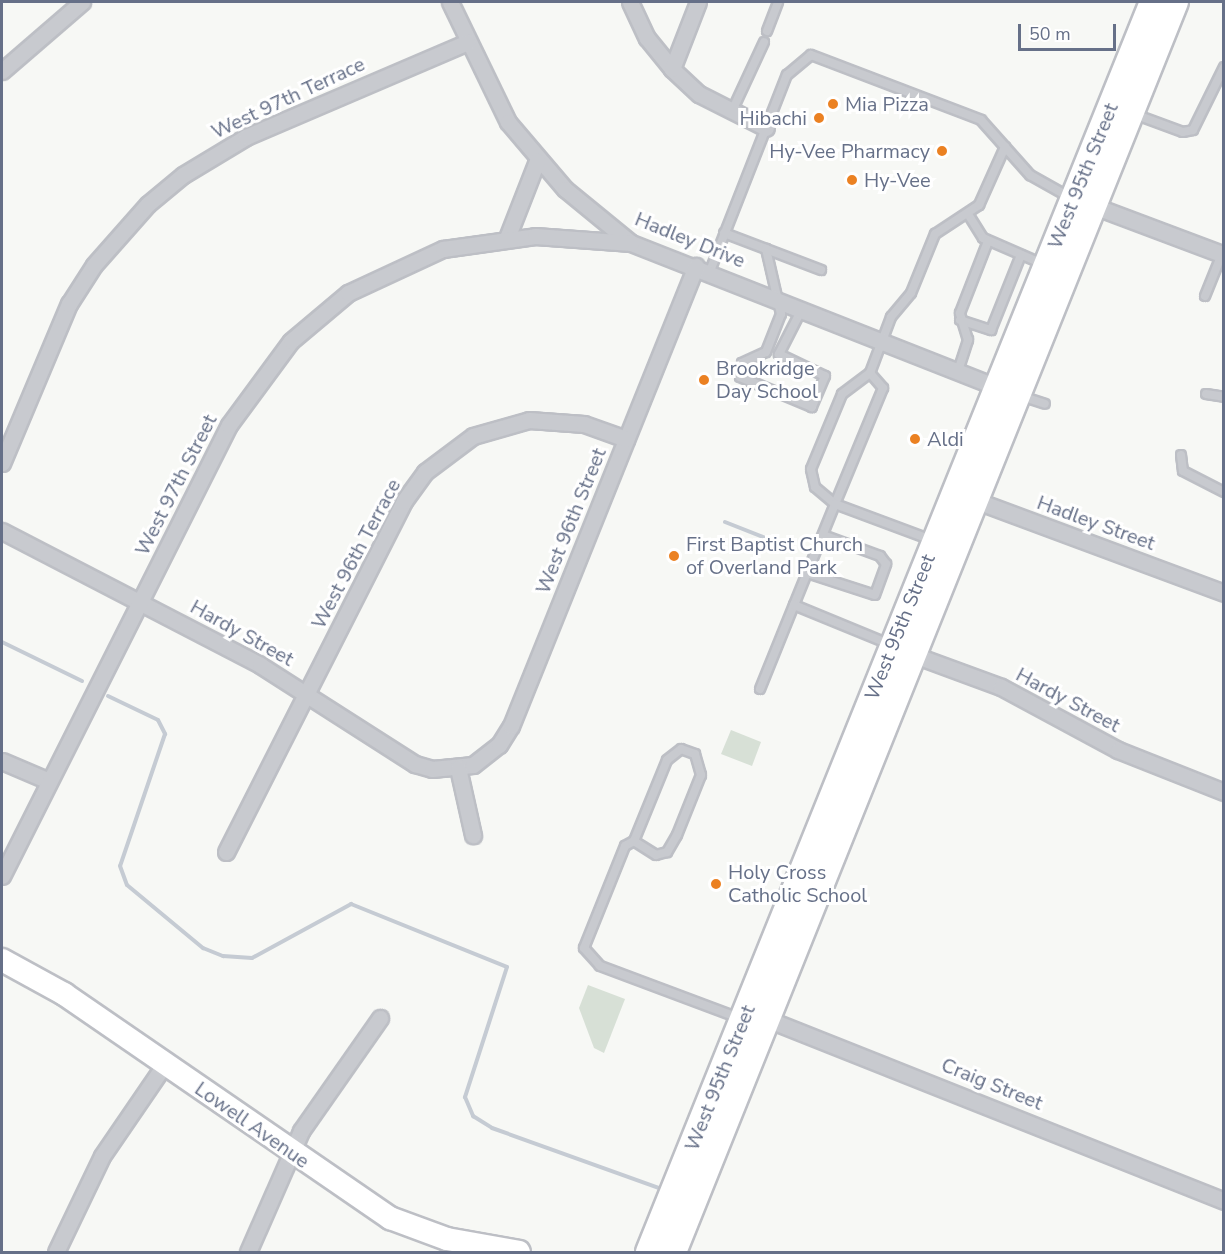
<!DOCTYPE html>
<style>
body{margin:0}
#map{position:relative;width:1225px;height:1254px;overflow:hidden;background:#f7f8f5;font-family:"Nunito Sans",sans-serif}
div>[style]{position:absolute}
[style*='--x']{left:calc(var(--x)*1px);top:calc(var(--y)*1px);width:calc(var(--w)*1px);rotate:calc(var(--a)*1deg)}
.green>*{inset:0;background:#d7e0d6}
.stream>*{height:4px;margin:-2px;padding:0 2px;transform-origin:2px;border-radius:2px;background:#c5cbd3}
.roads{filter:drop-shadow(2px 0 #bdbfc5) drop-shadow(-2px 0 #bdbfc5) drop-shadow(0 2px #bdbfc5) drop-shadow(0 -2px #bdbfc5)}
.lane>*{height:8px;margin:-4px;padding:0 4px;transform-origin:4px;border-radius:4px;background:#c8cacf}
.street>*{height:15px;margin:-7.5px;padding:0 7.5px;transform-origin:7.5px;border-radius:7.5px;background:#c8cacf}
.secondary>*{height:22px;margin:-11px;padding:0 11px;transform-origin:11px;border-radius:11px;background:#fff}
.primary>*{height:26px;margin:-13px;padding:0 13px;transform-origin:13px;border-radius:13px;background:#fff}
.dots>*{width:16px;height:16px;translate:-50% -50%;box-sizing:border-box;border:3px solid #fff;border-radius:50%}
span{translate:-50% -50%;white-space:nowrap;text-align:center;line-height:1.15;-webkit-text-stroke:6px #fff;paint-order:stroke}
.street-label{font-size:20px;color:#667088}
.poi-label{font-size:20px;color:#667088}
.left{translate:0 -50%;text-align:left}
.right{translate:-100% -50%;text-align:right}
.frame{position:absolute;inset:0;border:3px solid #667088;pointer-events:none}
.scale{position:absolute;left:1018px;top:24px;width:98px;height:27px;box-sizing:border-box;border:3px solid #667088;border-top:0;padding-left:8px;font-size:18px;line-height:21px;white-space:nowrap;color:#667088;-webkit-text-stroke:4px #fff;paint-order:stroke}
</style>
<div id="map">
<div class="green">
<div style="clip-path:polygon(731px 730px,761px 742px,752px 766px,721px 754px)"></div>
<div style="clip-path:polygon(588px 985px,625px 999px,604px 1053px,594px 1048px,579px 1008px)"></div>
</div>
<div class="stream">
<div style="--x:725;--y:522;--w:71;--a:21.5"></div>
<div style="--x:2;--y:642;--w:89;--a:26"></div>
<div style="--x:108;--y:696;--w:55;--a:25.6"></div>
<div style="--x:158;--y:720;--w:16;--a:63"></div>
<div style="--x:165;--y:734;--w:139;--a:108.8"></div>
<div style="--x:120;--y:866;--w:20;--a:70"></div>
<div style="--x:127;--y:885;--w:99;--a:39.7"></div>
<div style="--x:203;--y:948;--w:22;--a:22"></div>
<div style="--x:223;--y:956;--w:29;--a:4"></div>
<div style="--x:252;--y:958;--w:113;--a:-28.6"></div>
<div style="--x:351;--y:904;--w:168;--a:22"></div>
<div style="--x:507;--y:967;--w:137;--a:107.9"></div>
<div style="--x:465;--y:1097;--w:21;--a:67"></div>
<div style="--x:473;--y:1116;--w:22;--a:32"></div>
<div style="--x:492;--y:1128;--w:177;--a:19.8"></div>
</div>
<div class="roads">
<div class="lane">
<div style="--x:767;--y:31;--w:31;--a:-69"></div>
<div style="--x:732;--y:111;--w:76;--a:-65.1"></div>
<div style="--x:1134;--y:114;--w:52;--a:20.2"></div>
<div style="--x:1183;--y:132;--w:10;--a:-11"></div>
<div style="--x:1193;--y:130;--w:70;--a:-63.8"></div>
<div style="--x:968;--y:214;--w:28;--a:58"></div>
<div style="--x:983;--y:238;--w:65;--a:23.4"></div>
<div style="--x:724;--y:233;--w:45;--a:20.9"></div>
<div style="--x:710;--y:271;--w:211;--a:-68.6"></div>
<div style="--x:787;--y:75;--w:31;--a:-40"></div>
<div style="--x:811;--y:55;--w:182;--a:20.9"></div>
<div style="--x:981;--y:120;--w:74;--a:48.3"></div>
<div style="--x:1030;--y:175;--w:45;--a:29.4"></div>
<div style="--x:1205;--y:296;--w:45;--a:-68"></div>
<div style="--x:802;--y:309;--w:51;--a:117.1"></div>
<div style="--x:779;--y:354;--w:51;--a:25.6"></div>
<div style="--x:825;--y:376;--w:34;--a:113"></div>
<div style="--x:812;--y:407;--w:78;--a:-157.4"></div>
<div style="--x:740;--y:377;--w:14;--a:-82"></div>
<div style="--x:742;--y:363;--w:26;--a:-25"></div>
<div style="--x:766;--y:352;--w:41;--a:-68.5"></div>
<div style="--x:781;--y:314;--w:67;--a:-103"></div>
<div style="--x:766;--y:249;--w:59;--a:20.9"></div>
<div style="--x:960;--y:320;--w:33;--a:18"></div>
<div style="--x:991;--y:330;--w:81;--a:-68.2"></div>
<div style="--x:958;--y:371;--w:33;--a:-72"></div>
<div style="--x:968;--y:340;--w:28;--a:-107"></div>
<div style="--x:960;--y:313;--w:77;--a:-68.7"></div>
<div style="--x:870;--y:373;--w:20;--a:49"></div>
<div style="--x:883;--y:388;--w:126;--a:112.5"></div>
<div style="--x:835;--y:504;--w:26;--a:-140"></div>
<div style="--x:815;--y:487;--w:18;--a:-103"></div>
<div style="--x:811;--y:469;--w:81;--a:-67.5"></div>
<div style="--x:842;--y:394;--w:35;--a:-37"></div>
<div style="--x:870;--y:373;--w:60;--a:-69.4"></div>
<div style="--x:891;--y:317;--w:31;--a:-50"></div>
<div style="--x:911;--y:293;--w:64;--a:-67.9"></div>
<div style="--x:935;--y:234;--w:53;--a:-33.4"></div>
<div style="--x:979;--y:205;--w:64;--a:-65.9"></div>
<div style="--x:1206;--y:394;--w:18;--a:9"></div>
<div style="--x:1021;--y:396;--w:25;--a:18"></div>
<div style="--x:1181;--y:455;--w:16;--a:83"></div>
<div style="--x:1183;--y:471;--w:46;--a:27.1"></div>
<div style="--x:807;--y:573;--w:71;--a:17.9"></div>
<div style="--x:875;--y:595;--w:33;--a:-70"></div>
<div style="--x:886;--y:564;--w:10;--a:-127"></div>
<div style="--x:880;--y:556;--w:61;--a:-159.8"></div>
<div style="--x:794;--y:605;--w:109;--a:-67.9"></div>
<div style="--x:835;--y:504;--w:103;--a:20.4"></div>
<div style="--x:760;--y:689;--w:91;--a:-68"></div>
<div style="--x:794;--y:605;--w:103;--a:22.3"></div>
<div style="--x:634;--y:841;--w:87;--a:-67.8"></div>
<div style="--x:667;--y:760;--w:18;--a:-38"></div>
<div style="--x:681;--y:749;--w:15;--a:20"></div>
<div style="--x:695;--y:754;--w:22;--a:74"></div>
<div style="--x:701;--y:775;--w:65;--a:111.8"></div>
<div style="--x:677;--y:835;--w:20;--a:120"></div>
<div style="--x:667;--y:852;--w:11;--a:165"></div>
<div style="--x:656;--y:855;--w:26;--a:-148"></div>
<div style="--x:634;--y:841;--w:10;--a:151"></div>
<div style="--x:625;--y:846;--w:110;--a:111.9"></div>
<div style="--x:584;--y:948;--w:24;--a:48"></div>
<div style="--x:600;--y:966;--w:148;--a:20.5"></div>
</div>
<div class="street">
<div style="--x:450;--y:2;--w:133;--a:64.2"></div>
<div style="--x:508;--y:122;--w:88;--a:49.6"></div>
<div style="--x:565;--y:189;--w:85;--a:39.3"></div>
<div style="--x:631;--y:243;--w:402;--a:21.5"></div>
<div style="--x:630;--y:2;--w:40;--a:65"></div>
<div style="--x:647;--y:38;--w:40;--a:51"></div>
<div style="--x:672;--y:69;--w:37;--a:43"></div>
<div style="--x:699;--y:94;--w:75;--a:26.9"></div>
<div style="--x:672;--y:69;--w:72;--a:-68.8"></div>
<div style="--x:2;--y:71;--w:106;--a:-40.8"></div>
<div style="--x:1086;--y:203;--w:147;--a:20.6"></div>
<div style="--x:507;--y:238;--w:83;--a:-68.7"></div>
<div style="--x:2;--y:463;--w:173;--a:-67.2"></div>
<div style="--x:69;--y:304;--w:46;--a:-57.3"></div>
<div style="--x:94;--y:265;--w:81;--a:-48.5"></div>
<div style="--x:148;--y:204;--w:45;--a:-39.6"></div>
<div style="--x:183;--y:175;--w:74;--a:-31.1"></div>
<div style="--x:246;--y:137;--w:241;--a:-23.2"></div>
<div style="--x:969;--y:498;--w:272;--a:20.4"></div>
<div style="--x:2;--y:531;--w:291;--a:27.4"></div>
<div style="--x:260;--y:665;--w:184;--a:32.6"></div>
<div style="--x:415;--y:764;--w:18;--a:16"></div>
<div style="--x:432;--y:769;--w:41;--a:-5.6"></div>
<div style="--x:473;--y:765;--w:33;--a:-38"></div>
<div style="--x:499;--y:745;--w:22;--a:-58"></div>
<div style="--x:511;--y:726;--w:496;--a:-68.1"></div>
<div style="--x:906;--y:652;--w:101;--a:20.2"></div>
<div style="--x:1001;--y:687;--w:133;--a:28.3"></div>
<div style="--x:1118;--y:750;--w:114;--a:21.6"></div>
<div style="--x:2;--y:761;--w:51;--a:23.1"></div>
<div style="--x:458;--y:768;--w:69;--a:77.4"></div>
<div style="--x:226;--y:852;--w:394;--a:-63.1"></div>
<div style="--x:404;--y:501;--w:36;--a:-54"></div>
<div style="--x:425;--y:472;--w:60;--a:-36.9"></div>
<div style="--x:473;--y:436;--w:58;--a:-15.9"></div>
<div style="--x:529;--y:420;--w:55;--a:4.2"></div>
<div style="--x:584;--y:424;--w:45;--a:19.7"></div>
<div style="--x:2;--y:876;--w:505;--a:-63.28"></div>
<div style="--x:229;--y:425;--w:104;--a:-53.6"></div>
<div style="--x:291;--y:341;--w:75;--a:-40.1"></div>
<div style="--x:348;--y:293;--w:105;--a:-24.9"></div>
<div style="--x:443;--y:249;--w:93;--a:-8"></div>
<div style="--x:535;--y:236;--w:96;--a:4.2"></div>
<div style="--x:762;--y:1017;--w:497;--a:21.7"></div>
<div style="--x:56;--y:1252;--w:106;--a:-64.4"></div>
<div style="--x:102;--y:1156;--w:112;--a:-55.6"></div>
<div style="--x:248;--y:1252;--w:132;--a:-66.3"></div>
<div style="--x:301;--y:1131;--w:138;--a:-55"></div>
</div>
<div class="secondary">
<div style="--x:2;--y:960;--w:71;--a:28.7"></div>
<div style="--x:64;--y:994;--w:396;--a:34.5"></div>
<div style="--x:390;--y:1218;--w:61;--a:20.2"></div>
<div style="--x:447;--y:1239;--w:73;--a:10.2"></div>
</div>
<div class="primary">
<div style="--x:649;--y:1252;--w:1348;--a:-68.04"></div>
<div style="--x:673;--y:1252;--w:1347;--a:-68.12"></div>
</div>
</div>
<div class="dots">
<div style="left:833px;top:104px;background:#eb8122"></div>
<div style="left:819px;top:118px;background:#eb8122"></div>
<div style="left:942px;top:151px;background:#eb8122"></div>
<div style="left:852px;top:180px;background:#eb8122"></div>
<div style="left:704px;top:380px;background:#eb8122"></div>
<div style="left:915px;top:439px;background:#eb8122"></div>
<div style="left:674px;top:556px;background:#eb8122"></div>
<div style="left:716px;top:884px;background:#eb8122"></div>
</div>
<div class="street-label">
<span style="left:288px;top:98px;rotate:-25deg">West 97th Terrace</span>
<span style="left:1083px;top:176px;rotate:-68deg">West 95th Street</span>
<span style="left:690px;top:240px;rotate:22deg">Hadley Drive</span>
<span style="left:176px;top:485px;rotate:-63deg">West 97th Street</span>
<span style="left:571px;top:521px;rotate:-68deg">West 96th Street</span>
<span style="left:1096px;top:523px;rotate:20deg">Hadley Street</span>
<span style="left:356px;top:554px;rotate:-62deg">West 96th Terrace</span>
<span style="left:900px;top:627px;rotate:-68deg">West 95th Street</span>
<span style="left:242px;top:633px;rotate:29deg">Hardy Street</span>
<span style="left:1068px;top:700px;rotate:28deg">Hardy Street</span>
<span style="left:720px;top:1078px;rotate:-68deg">West 95th Street</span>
<span style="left:992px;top:1084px;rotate:22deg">Craig Street</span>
<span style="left:252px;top:1125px;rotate:35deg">Lowell Avenue</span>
</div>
<div class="poi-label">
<span class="left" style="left:845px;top:104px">Mia Pizza</span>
<span class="right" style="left:807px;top:118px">Hibachi</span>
<span class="right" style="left:930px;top:151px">Hy-Vee Pharmacy</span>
<span class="left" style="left:864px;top:180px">Hy-Vee</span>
<span class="left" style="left:716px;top:380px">Brookridge<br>Day School</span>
<span class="left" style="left:927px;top:439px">Aldi</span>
<span class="left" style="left:686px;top:556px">First Baptist Church<br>of Overland Park</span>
<span class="left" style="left:728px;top:884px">Holy Cross<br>Catholic School</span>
</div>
<div class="frame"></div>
<div class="scale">50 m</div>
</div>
